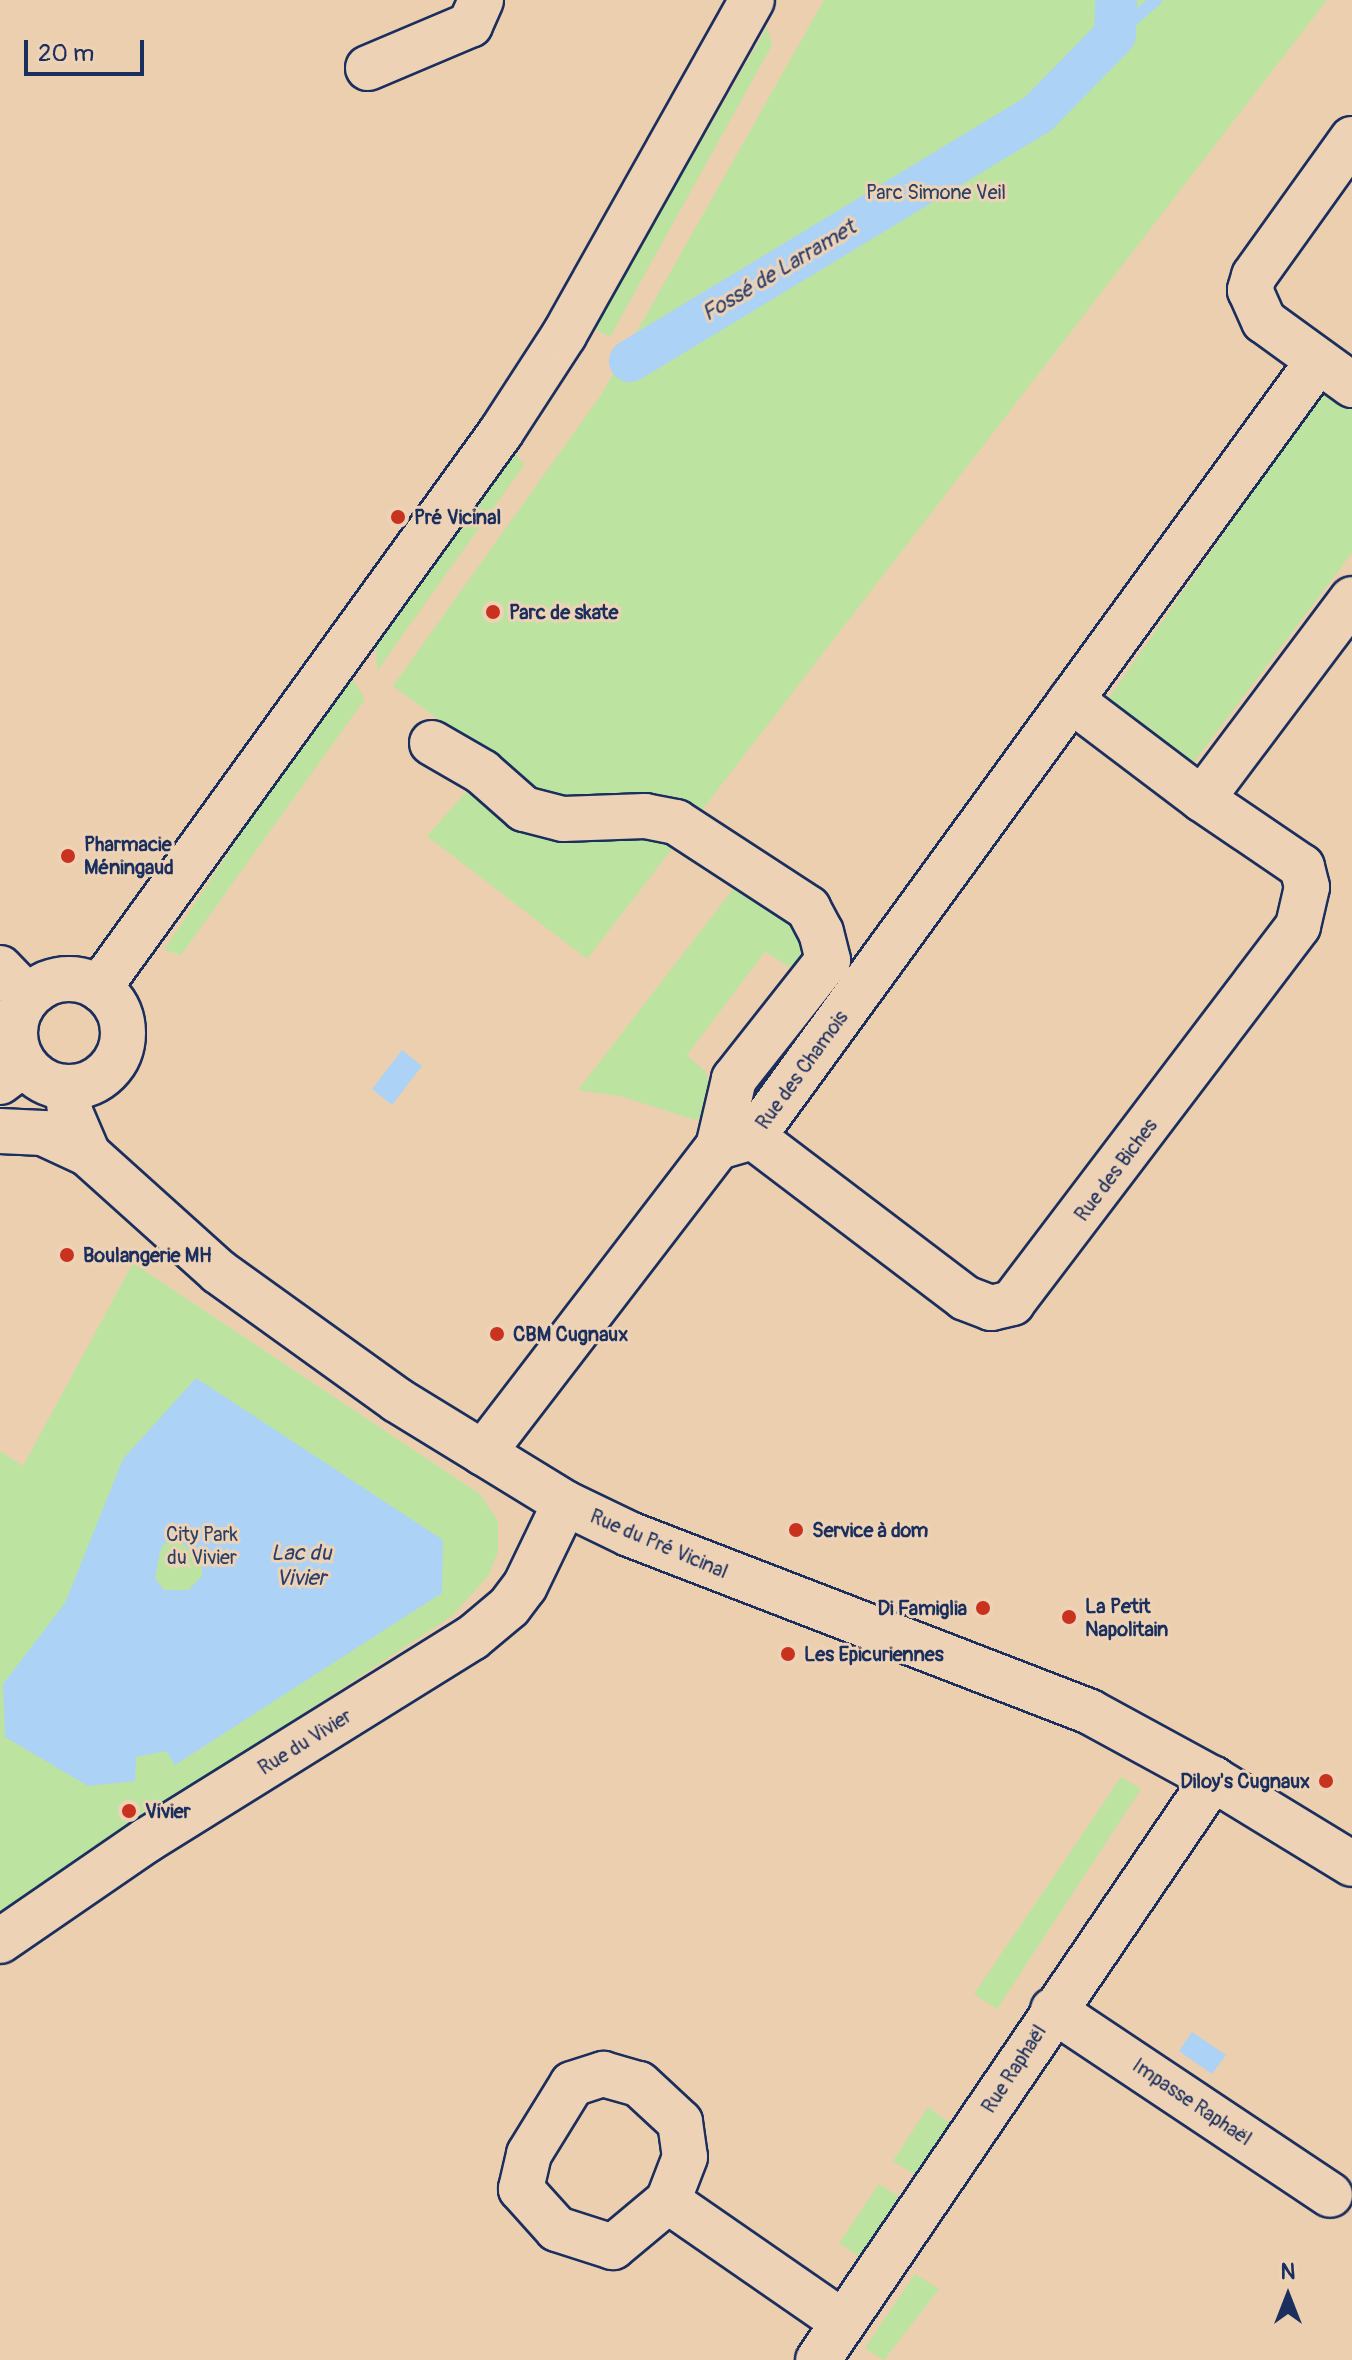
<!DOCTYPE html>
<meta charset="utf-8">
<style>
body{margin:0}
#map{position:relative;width:1352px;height:2360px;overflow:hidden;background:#eccfaf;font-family:Pangolin,sans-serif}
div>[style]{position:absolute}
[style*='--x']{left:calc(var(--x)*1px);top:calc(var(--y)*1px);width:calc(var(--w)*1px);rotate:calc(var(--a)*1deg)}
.green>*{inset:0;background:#bce4a0}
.water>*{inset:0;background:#acd2f5}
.stream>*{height:12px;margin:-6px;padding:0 6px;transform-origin:6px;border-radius:6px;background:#acd2f5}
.canal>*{height:42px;margin:-21px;padding:0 21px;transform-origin:21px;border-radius:21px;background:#acd2f5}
.roads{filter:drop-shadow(2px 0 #1b2f5e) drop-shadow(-2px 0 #1b2f5e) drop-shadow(0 2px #1b2f5e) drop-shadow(0 -2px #1b2f5e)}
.minor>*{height:44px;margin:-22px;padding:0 22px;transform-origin:22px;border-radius:22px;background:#eed2b5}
.major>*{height:44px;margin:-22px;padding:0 22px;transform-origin:22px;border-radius:22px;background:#eed2b5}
.major>.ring{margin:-22px;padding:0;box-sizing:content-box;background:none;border:44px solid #eed2b5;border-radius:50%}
.dots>*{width:22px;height:22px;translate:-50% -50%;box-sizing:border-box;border:4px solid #eed2b5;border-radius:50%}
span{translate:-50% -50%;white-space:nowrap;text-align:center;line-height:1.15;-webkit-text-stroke:6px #eed2b5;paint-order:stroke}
.park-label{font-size:20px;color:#2b4165}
.poi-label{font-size:20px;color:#1b2f5e;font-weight:700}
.left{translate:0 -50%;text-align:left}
.right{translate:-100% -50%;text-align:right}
.street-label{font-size:20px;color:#1b2f5e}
.water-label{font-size:22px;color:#2a3f6d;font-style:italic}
.north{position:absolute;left:1248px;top:2256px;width:80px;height:80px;-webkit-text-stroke:6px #eed2b5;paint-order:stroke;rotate:0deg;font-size:22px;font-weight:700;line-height:32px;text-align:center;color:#1b2f5e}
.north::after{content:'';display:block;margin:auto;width:28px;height:36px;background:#1b2f5e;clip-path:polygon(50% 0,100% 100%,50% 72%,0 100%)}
.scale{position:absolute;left:24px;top:40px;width:120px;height:36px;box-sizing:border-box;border:4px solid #1b2f5e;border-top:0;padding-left:10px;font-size:24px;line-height:28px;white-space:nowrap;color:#1b2f5e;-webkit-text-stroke:6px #eed2b5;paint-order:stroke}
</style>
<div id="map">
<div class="green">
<div style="clip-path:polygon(824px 0,1327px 0,587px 959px,427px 836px,479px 777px,485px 754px,393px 686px,601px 395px)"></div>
<div style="clip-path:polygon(767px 27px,772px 45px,610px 337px,594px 328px)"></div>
<div style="clip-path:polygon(1326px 387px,1352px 407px,1352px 553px,1194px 762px,1108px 699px)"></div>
<div style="clip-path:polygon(514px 452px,524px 465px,377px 671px,376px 645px)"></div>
<div style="clip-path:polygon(352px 679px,365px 699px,181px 955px,164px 950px,260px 805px)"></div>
<div style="clip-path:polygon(740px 880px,812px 938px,805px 965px,788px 966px,765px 952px,687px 1055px,706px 1072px,715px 1112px,695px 1120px,620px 1096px,578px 1090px)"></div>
<div style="clip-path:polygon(133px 1263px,480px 1494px,498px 1521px,498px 1552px,488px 1576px,452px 1616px,0 1913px,0 1451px,23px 1466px)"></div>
<div style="clip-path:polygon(1121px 1777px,1141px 1789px,997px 2009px,974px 1994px)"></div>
<div style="clip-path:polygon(928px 2107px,950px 2123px,917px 2176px,893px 2161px)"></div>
<div style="clip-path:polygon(879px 2184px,900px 2197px,860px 2257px,839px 2243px)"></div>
<div style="clip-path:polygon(915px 2274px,939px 2289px,884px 2360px,865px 2348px)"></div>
</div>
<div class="water">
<div style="clip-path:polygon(402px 1050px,422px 1066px,392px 1105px,372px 1089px)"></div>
<div style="clip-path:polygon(evenodd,196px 1378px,443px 1540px,442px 1593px,175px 1765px,166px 1751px,136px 1757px,135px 1781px,88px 1786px,5px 1737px,3px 1684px,65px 1603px,123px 1459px,196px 1378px,180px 1542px,202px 1559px,202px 1576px,188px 1590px,164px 1590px,155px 1578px,160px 1552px,164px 1543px,180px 1542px)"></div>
<div style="clip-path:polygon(1192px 2032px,1226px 2055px,1212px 2074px,1179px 2051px)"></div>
</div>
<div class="stream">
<div style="--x:1115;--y:35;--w:54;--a:-40.5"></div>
</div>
<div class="canal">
<div style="--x:630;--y:361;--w:477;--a:-31.2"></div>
<div style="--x:1038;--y:114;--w:110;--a:-45.7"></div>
<div style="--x:1115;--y:35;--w:35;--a:-88"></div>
</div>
<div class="roads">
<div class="minor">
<div style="--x:368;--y:68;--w:111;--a:-22.9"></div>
<div style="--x:470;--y:25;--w:27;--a:-66"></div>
<div style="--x:1352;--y:139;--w:168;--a:125.6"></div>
<div style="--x:1254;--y:276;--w:15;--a:106"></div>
<div style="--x:1250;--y:290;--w:34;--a:66"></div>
<div style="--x:1264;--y:321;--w:109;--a:36"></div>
<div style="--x:1071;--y:700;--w:164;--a:37.1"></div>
<div style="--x:432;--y:743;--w:58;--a:30.1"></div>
<div style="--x:482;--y:772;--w:56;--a:41.4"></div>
<div style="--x:524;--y:809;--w:40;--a:14.4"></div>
<div style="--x:563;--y:819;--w:82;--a:-2.1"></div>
<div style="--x:645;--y:816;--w:32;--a:11"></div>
<div style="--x:676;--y:822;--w:158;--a:33.1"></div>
<div style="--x:808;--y:908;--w:27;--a:62"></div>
<div style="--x:821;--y:932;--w:29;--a:76"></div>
<div style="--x:828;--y:960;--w:152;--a:128.3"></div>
<div style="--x:734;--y:1079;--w:70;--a:103.2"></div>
<div style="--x:99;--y:988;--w:686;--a:-54.13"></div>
<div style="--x:501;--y:432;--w:116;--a:-57"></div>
<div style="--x:564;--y:335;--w:384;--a:-60.7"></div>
<div style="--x:0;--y:1082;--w:30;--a:-37"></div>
<div style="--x:753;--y:1137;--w:266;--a:37.2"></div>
<div style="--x:965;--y:1298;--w:28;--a:21"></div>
<div style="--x:991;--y:1308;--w:22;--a:-13"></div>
<div style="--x:1012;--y:1303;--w:473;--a:-52.8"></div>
<div style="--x:1298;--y:926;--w:40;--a:-77"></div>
<div style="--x:1307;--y:887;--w:21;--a:-104"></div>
<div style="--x:1302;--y:867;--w:121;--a:-145.8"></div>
<div style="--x:1202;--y:799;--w:250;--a:-53.1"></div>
<div style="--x:483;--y:1453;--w:386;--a:-52.5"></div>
<div style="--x:718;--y:1147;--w:36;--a:-16"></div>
<div style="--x:753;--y:1137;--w:960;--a:-53.94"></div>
<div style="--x:0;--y:1941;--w:178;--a:-34.5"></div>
<div style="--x:147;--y:1840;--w:383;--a:-31.9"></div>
<div style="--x:472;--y:1638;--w:48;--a:-40"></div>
<div style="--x:509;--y:1607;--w:26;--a:-53"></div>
<div style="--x:525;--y:1586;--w:92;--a:-64.3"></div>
<div style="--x:1053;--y:2010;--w:333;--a:33.7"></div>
<div style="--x:603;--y:2074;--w:37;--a:16"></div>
<div style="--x:639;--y:2084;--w:56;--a:42.8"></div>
<div style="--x:680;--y:2122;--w:35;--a:82"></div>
<div style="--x:685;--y:2157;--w:47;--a:111.1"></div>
<div style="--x:668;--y:2201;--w:72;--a:140.1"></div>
<div style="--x:613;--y:2247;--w:59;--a:-162.2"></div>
<div style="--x:557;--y:2229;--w:54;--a:-132"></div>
<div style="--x:521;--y:2189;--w:36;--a:-77"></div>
<div style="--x:529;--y:2154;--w:82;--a:-58.4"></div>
<div style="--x:572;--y:2084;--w:33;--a:-18"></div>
<div style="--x:668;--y:2201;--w:213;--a:34.7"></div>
<div style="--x:818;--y:2360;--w:703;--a:-55.79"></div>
<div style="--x:1213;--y:1779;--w:163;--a:31.4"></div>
</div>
<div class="major">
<div style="--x:0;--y:968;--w:40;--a:46"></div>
<div class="ring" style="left:15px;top:979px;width:64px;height:64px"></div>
<div style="--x:67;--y:1087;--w:25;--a:83"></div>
<div style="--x:70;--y:1112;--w:46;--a:66.8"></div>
<div style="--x:88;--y:1154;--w:176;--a:42"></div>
<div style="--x:219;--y:1272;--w:219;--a:35.7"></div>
<div style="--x:397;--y:1400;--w:197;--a:31.5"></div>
<div style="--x:565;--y:1503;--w:71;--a:25.8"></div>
<div style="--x:629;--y:1534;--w:494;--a:21.1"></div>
<div style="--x:1090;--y:1712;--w:140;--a:28.6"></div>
<div style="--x:0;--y:1131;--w:43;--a:2.7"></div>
<div style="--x:43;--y:1133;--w:50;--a:25"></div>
</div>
</div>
<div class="dots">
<div style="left:398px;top:517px;background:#c8321e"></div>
<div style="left:493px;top:612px;background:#c8321e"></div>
<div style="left:68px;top:856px;background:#c8321e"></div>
<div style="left:67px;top:1255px;background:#c8321e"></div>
<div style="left:497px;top:1334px;background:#c8321e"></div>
<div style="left:796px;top:1530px;background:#c8321e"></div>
<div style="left:983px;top:1608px;background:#c8321e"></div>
<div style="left:1069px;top:1617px;background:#c8321e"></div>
<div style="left:788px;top:1654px;background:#c8321e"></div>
<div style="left:1326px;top:1781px;background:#c8321e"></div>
<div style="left:129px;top:1811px;background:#c8321e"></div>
</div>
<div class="park-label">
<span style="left:936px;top:192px">Parc Simone Veil</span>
<span style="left:202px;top:1546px">City Park<br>du Vivier</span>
</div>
<div class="poi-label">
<span class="left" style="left:414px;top:517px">Pré Vicinal</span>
<span class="left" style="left:509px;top:612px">Parc de skate</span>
<span class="left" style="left:84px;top:856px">Pharmacie<br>Méningaud</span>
<span class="left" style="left:83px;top:1255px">Boulangerie MH</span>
<span class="left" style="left:513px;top:1334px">CBM Cugnaux</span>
<span class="left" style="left:812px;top:1530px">Service à dom</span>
<span class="left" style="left:1085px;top:1618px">La Petit<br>Napolitain</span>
<span class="right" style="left:967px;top:1608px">Di Famiglia</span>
<span class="left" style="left:804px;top:1654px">Les Epicuriennes</span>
<span class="right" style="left:1310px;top:1781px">Diloy's Cugnaux</span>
<span class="left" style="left:145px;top:1811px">Vivier</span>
</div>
<div class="street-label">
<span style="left:802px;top:1070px;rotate:-54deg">Rue des Chamois</span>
<span style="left:1116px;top:1170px;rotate:-53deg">Rue des Biches</span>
<span style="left:659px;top:1544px;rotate:23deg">Rue du Pré Vicinal</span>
<span style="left:305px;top:1742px;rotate:-32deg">Rue du Vivier</span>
<span style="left:1014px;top:2069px;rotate:-57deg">Rue Raphaël</span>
<span style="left:1192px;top:2102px;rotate:34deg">Impasse Raphaël</span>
</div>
<div class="water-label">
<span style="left:779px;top:271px;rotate:-31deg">Fossé de Larramet</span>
<span style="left:301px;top:1566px">Lac du<br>Vivier</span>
</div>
<div class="north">N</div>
<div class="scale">20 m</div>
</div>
